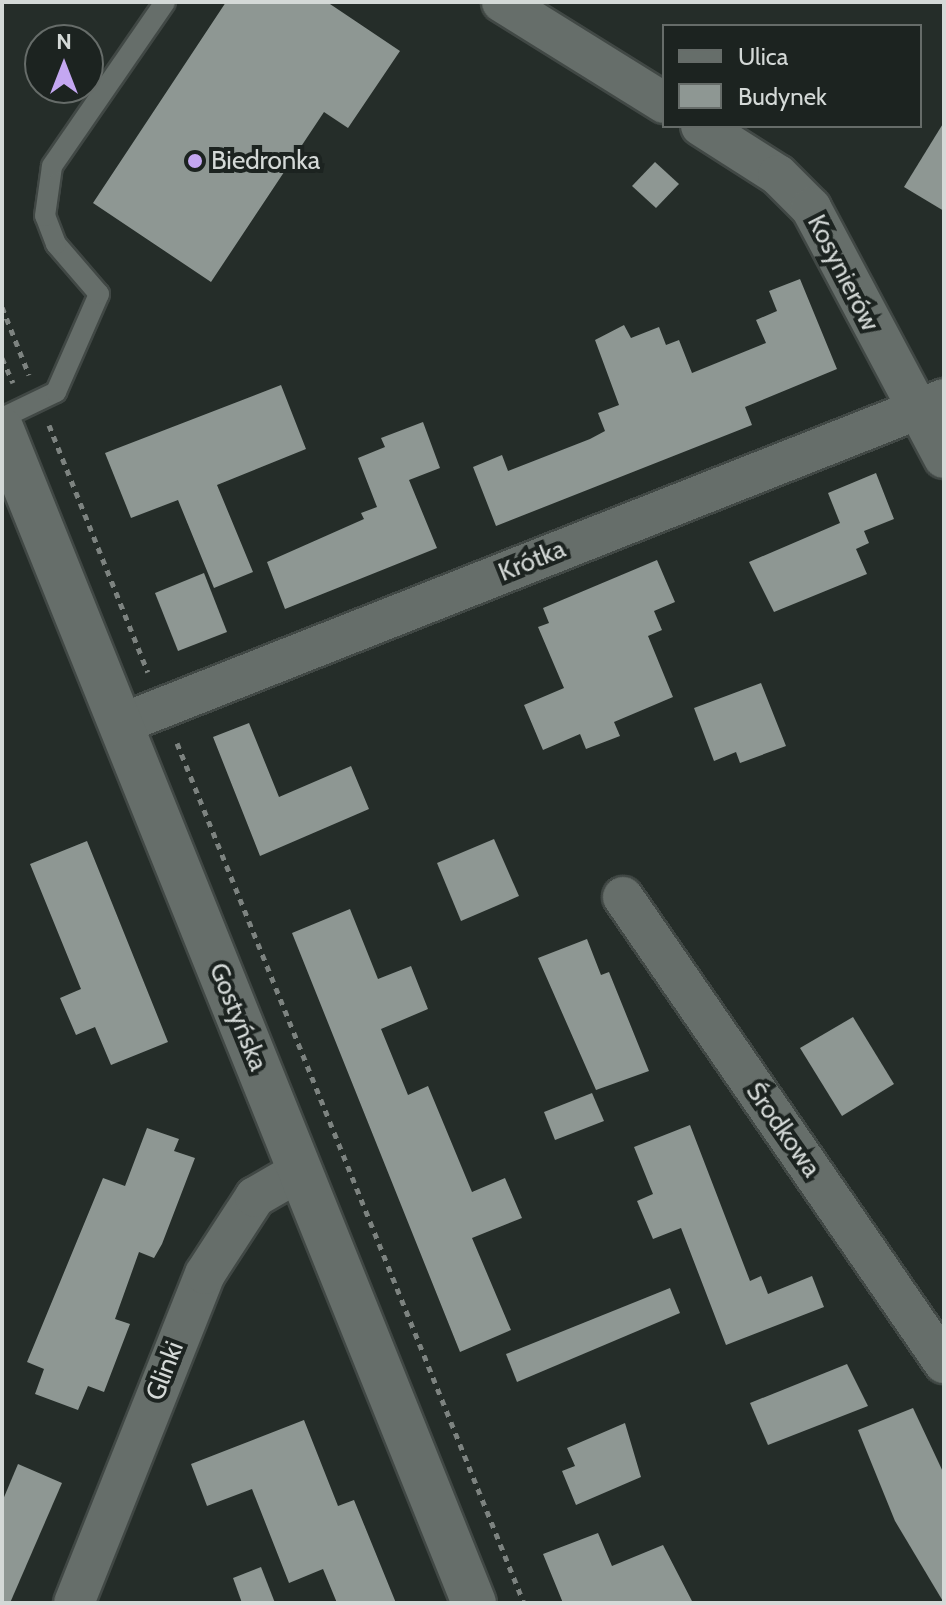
<!DOCTYPE html>
<meta charset="utf-8">
<style>
body{margin:0}
#map{position:relative;width:946px;height:1605px;overflow:hidden;background:#252d29;font-family:Cabin,sans-serif}
div>[style]{position:absolute}
[style*='--x']{left:calc(var(--x)*1px);top:calc(var(--y)*1px);width:calc(var(--w)*1px);rotate:calc(var(--a)*1deg)}
.building>*{inset:0;background:#8e9793}
.path>*{height:5px;margin-top:-2.5px;transform-origin:0;background:repeating-linear-gradient(90deg,#7d8380 0 6px,transparent 0 12px)}
.roads{filter:drop-shadow(2px 0 #414845) drop-shadow(-2px 0 #414845) drop-shadow(0 2px #414845) drop-shadow(0 -2px #414845)}
.lane>*{height:20px;margin:-10px;padding:0 10px;transform-origin:10px;border-radius:10px;background:#666e6a}
.street>*{height:40px;margin:-20px;padding:0 20px;transform-origin:20px;border-radius:20px;background:#666e6a}
.secondary>*{height:44px;margin:-22px;padding:0 22px;transform-origin:22px;border-radius:22px;background:#666e6a}
.dots>*{width:22px;height:22px;translate:-50% -50%;box-sizing:border-box;border:4px solid #1c2320;border-radius:50%}
span{translate:-50% -50%;white-space:nowrap;text-align:center;line-height:1.15;-webkit-text-stroke:8px #1c2320;paint-order:stroke}
.poi-label{font-size:26px;color:#d4d9d7}
.left{translate:0 -50%;text-align:left}
.street-label{font-size:26px;color:#d4d9d7}
.frame{position:absolute;inset:0;border:4px solid #d4d9d7;pointer-events:none}
.legend{position:absolute;left:662px;top:24px;width:260px;height:104px;box-sizing:border-box;background:#1c2320;border:2px solid #666c69;margin:0;padding:10px 14px;list-style:none;font-size:24px;color:#d4d9d7}
.legend li{display:flex;align-items:center;gap:16px;height:40px}
.legend b{width:40px;border:2px solid #666c69}
.north{position:absolute;left:24px;top:24px;width:80px;height:80px;box-sizing:border-box;background:#1c2320;border:2px solid #666c69;border-radius:50%;rotate:0deg;font-size:22px;font-weight:700;line-height:32px;text-align:center;color:#d4d9d7}
.north::after{content:'';display:block;margin:auto;width:28px;height:36px;background:#c4a7f1;clip-path:polygon(50% 0,100% 100%,50% 72%,0 100%)}
</style>
<div id="map">
<div class="building">
<div style="clip-path:polygon(226px 2px,327px 2px,400px 51px,348px 128px,324px 112px,211px 282px,93px 203px)"></div>
<div style="clip-path:polygon(944px 122px,944px 211px,904px 187px)"></div>
<div style="clip-path:polygon(655px 162px,679px 184px,656px 208px,632px 186px)"></div>
<div style="clip-path:polygon(800px 279px,837px 369px,745px 407px,752px 425px,496px 526px,473px 467px,502px 455px,508px 471px,590px 439px,605px 431px,598px 413px,619px 405px,595px 340px,624px 325px,631px 338px,659px 327px,666px 345px,679px 340px,692px 373px,766px 343px,756px 320px,777px 311px,769px 291px)"></div>
<div style="clip-path:polygon(281px 385px,306px 449px,217px 485px,253px 572px,214px 588px,178px 500px,131px 518px,105px 453px)"></div>
<div style="clip-path:polygon(423px 422px,440px 468px,409px 480px,437px 548px,285px 609px,267px 562px,364px 519px,361px 513px,377px 507px,358px 458px,385px 447px,381px 438px)"></div>
<div style="clip-path:polygon(876px 473px,894px 519px,864px 531px,869px 543px,856px 549px,867px 574px,774px 612px,749px 562px,840px 523px,828px 493px)"></div>
<div style="clip-path:polygon(657px 560px,675px 602px,654px 611px,662px 630px,648px 636px,673px 697px,614px 722px,620px 736px,586px 749px,580px 734px,543px 750px,524px 705px,564px 688px,538px 627px,549px 623px,543px 608px)"></div>
<div style="clip-path:polygon(204px 573px,227px 632px,178px 651px,155px 593px)"></div>
<div style="clip-path:polygon(761px 683px,786px 746px,740px 763px,736px 752px,714px 761px,694px 708px)"></div>
<div style="clip-path:polygon(249px 723px,279px 797px,351px 766px,369px 809px,260px 856px,213px 737px)"></div>
<div style="clip-path:polygon(494px 839px,519px 896px,461px 921px,437px 863px)"></div>
<div style="clip-path:polygon(87px 841px,168px 1042px,111px 1065px,95px 1027px,76px 1035px,60px 998px,81px 989px,30px 864px)"></div>
<div style="clip-path:polygon(350px 909px,378px 979px,411px 966px,428px 1009px,381px 1029px,408px 1095px,428px 1086px,472px 1192px,505px 1178px,522px 1218px,472px 1238px,511px 1330px,460px 1352px,292px 933px)"></div>
<div style="clip-path:polygon(587px 939px,601px 975px,609px 972px,649px 1071px,596px 1090px,538px 958px)"></div>
<div style="clip-path:polygon(853px 1017px,894px 1084px,842px 1116px,800px 1048px)"></div>
<div style="clip-path:polygon(592px 1093px,604px 1121px,555px 1140px,544px 1112px)"></div>
<div style="clip-path:polygon(690px 1125px,750px 1281px,761px 1276px,768px 1294px,812px 1276px,824px 1307px,726px 1345px,681px 1228px,653px 1239px,637px 1201px,653px 1194px,634px 1147px)"></div>
<div style="clip-path:polygon(147px 1128px,179px 1139px,174px 1151px,195px 1158px,162px 1244px,154px 1258px,139px 1252px,115px 1319px,130px 1324px,104px 1392px,88px 1386px,78px 1410px,35px 1394px,44px 1369px,27px 1362px,103px 1178px,125px 1186px)"></div>
<div style="clip-path:polygon(670px 1288px,680px 1313px,517px 1382px,506px 1354px)"></div>
<div style="clip-path:polygon(847px 1364px,868px 1406px,768px 1445px,750px 1403px)"></div>
<div style="clip-path:polygon(913px 1408px,944px 1474px,944px 1603px,895px 1521px,858px 1430px)"></div>
<div style="clip-path:polygon(304px 1420px,338px 1506px,354px 1500px,396px 1603px,337px 1603px,323px 1569px,289px 1583px,252px 1489px,207px 1506px,191px 1464px)"></div>
<div style="clip-path:polygon(625px 1423px,641px 1477px,576px 1505px,562px 1471px,575px 1466px,567px 1448px)"></div>
<div style="clip-path:polygon(18px 1464px,62px 1483px,10px 1603px,2px 1603px,2px 1502px)"></div>
<div style="clip-path:polygon(598px 1533px,612px 1566px,663px 1545px,693px 1603px,563px 1603px,543px 1554px)"></div>
<div style="clip-path:polygon(261px 1567px,275px 1603px,242px 1603px,233px 1578px)"></div>
</div>
<div class="path">
<div style="--x:2;--y:307;--w:73;--a:68.3"></div>
<div style="--x:2;--y:358;--w:27;--a:66"></div>
<div style="--x:49;--y:425;--w:266;--a:68.2"></div>
<div style="--x:177;--y:743;--w:927;--a:68.03"></div>
</div>
<div class="roads">
<div class="lane">
<div style="--x:2;--y:418;--w:60;--a:-25.7"></div>
<div style="--x:56;--y:392;--w:107;--a:-66.3"></div>
<div style="--x:99;--y:294;--w:66;--a:-130.7"></div>
<div style="--x:56;--y:244;--w:30;--a:-111"></div>
<div style="--x:45;--y:216;--w:50;--a:-82"></div>
<div style="--x:52;--y:166;--w:199;--a:-55.4"></div>
</div>
<div class="street">
<div style="--x:502;--y:2;--w:191;--a:31.9"></div>
<div style="--x:701;--y:126;--w:91;--a:32.5"></div>
<div style="--x:778;--y:175;--w:47;--a:45"></div>
<div style="--x:811;--y:208;--w:283;--a:62"></div>
<div style="--x:121;--y:724;--w:885;--a:-21.55"></div>
<div style="--x:623;--y:897;--w:566;--a:55.44"></div>
<div style="--x:74;--y:1603;--w:354;--a:-68.3"></div>
<div style="--x:205;--y:1274;--w:92;--a:-57"></div>
<div style="--x:255;--y:1197;--w:52;--a:-30"></div>
</div>
<div class="secondary">
<div style="--x:2;--y:430;--w:1264;--a:68.08"></div>
</div>
</div>
<div class="dots">
<div style="left:195px;top:161px;background:#c4a7f1"></div>
</div>
<div class="poi-label">
<span class="left" style="left:211px;top:161px">Biedronka</span>
</div>
<div class="street-label">
<span style="left:843px;top:273px;rotate:63deg">Kosynierów</span>
<span style="left:532px;top:561px;rotate:-22deg">Krótka</span>
<span style="left:238px;top:1017px;rotate:68deg">Gostyńska</span>
<span style="left:783px;top:1130px;rotate:55deg">Środkowa</span>
<span style="left:165px;top:1371px;rotate:-69deg">Glinki</span>
</div>
<div class="frame"></div>
<ul class="legend">
<li><b style="height:10px;background:#666e6a"></b>Ulica</li>
<li><b style="height:22px;background:#8e9793"></b>Budynek</li>
</ul>
<div class="north">N</div>
</div>
